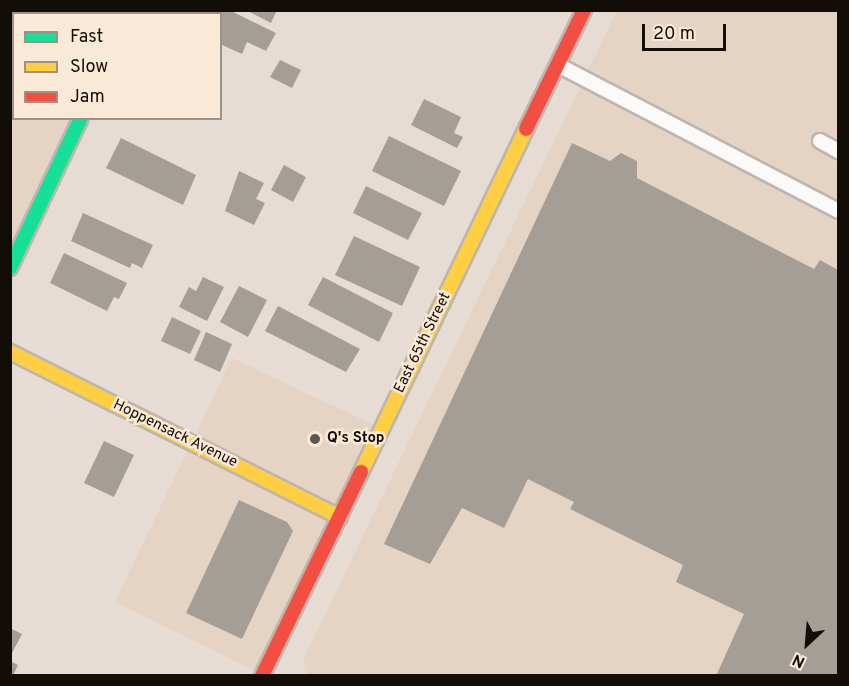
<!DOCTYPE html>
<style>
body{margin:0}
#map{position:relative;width:849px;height:686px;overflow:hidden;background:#e6dcd3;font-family:Overpass,sans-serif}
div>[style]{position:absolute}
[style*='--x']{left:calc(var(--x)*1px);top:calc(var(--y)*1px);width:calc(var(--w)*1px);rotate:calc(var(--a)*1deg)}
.built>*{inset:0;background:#e5d4c4}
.building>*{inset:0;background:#a59e97}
.roads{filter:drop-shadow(2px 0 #bdb5ae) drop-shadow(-2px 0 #bdb5ae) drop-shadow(0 2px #bdb5ae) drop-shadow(0 -2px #bdb5ae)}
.lane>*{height:14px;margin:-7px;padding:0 7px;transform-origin:7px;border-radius:7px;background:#fbfaf8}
.street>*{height:28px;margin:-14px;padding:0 14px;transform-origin:14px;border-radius:14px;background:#fbfaf8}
.fast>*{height:14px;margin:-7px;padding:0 7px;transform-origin:7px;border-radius:7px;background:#16e098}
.slow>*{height:14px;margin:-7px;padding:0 7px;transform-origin:7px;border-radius:7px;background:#ffcf43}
.jam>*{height:14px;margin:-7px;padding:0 7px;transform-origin:7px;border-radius:7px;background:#f24e42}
.dots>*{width:16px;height:16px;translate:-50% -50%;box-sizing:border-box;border:3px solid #fbe9d8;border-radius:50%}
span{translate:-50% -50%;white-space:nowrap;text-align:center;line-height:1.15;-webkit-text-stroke:5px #fbe9d8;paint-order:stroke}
.street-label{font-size:15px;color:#130d08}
.poi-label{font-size:15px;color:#130d08;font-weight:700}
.left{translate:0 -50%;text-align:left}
.frame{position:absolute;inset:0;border:12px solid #130d08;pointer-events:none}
.legend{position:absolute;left:12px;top:12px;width:210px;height:108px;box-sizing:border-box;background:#fbe9d8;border:2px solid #9e9185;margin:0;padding:8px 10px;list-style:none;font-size:18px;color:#130d08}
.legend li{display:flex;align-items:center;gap:12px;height:30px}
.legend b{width:30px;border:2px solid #9e9185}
.north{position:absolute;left:777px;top:614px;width:60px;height:60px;-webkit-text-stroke:4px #fbe9d8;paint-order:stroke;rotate:206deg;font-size:16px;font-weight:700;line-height:24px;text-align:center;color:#130d08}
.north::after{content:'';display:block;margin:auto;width:21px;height:27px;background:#130d08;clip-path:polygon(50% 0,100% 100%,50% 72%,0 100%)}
.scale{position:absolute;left:642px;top:24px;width:84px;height:27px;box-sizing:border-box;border:3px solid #130d08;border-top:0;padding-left:8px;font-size:18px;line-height:21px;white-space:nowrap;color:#130d08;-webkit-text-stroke:4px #fbe9d8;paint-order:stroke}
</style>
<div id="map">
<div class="built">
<div style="clip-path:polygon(11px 11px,132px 11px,14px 14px,14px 118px,81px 119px,11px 268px)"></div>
<div style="clip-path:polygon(617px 11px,838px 11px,838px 675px,307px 676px,304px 658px)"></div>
<div style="clip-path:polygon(232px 358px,382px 429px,263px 675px,115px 602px)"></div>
</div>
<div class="building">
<div style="clip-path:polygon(205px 10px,229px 10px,276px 33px,266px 51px,247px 42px,242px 54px,220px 44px,220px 14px,203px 14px)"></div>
<div style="clip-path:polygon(246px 10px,277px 10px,271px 23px)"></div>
<div style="clip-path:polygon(280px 60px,301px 70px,292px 88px,270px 77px)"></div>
<div style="clip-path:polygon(424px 99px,461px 117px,454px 133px,463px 137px,457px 148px,411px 125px)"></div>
<div style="clip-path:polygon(389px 136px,461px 171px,444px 206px,372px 171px)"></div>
<div style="clip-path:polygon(121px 138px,196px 175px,183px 205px,106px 168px)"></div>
<div style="clip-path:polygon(572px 143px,610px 161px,621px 153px,637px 161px,637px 178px,814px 269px,820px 260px,838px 270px,838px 676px,716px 676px,744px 614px,676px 582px,683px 565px,570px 509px,574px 502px,528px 479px,504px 528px,462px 508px,430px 564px,384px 544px)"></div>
<div style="clip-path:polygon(284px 165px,306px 177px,293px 202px,271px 190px)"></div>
<div style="clip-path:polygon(239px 171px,264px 183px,256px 199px,265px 203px,254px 225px,225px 211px)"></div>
<div style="clip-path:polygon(366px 186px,422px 213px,408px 240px,353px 213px)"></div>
<div style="clip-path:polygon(83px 213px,153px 245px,142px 268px,132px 263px,130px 268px,71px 241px)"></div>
<div style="clip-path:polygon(354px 236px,420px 267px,402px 306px,335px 275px)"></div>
<div style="clip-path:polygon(64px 253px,127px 283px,119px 299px,114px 297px,107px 311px,50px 283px)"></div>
<div style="clip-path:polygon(203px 277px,224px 287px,207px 321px,179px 307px,189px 287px,196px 291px)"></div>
<div style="clip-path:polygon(323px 277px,393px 313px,379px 342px,308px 305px)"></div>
<div style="clip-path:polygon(239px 286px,267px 300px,248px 337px,220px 322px)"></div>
<div style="clip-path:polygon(278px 306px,360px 349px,346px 372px,265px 331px)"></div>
<div style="clip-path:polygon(172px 317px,201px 331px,190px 354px,161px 341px)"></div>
<div style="clip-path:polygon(206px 332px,232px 344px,220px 372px,194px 360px)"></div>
<div style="clip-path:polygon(104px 441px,134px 455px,114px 497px,84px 483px)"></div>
<div style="clip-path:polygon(239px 500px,287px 522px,293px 531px,242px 639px,186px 613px)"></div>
<div style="clip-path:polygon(10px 628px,22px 634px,10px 657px)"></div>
<div style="clip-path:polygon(10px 661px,18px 665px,13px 676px,10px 676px)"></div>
</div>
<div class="roads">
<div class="lane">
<div style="--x:558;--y:65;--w:316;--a:27.5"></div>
<div style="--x:820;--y:141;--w:21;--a:29"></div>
</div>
<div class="street">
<div style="--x:131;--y:14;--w:4;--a:-76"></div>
</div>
<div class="fast">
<div style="--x:10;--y:268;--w:166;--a:-64.7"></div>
</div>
<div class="slow">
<div style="--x:10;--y:352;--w:369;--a:26.6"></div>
<div style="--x:361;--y:472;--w:381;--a:-64.3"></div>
</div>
<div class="jam">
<div style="--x:526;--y:129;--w:132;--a:-64"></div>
<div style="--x:262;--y:676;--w:227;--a:-64.1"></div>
</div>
</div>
<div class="dots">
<div style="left:315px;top:439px;background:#5d554f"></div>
</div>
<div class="street-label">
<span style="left:423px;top:343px;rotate:-64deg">East 65th Street</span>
<span style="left:175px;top:434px;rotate:26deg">Hoppensack Avenue</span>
</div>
<div class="poi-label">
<span class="left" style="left:327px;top:439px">Q's Stop</span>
</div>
<div class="frame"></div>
<ul class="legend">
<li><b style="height:8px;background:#16e098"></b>Fast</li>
<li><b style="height:8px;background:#ffcf43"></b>Slow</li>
<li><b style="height:8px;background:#f24e42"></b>Jam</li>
</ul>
<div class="north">N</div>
<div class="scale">20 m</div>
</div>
